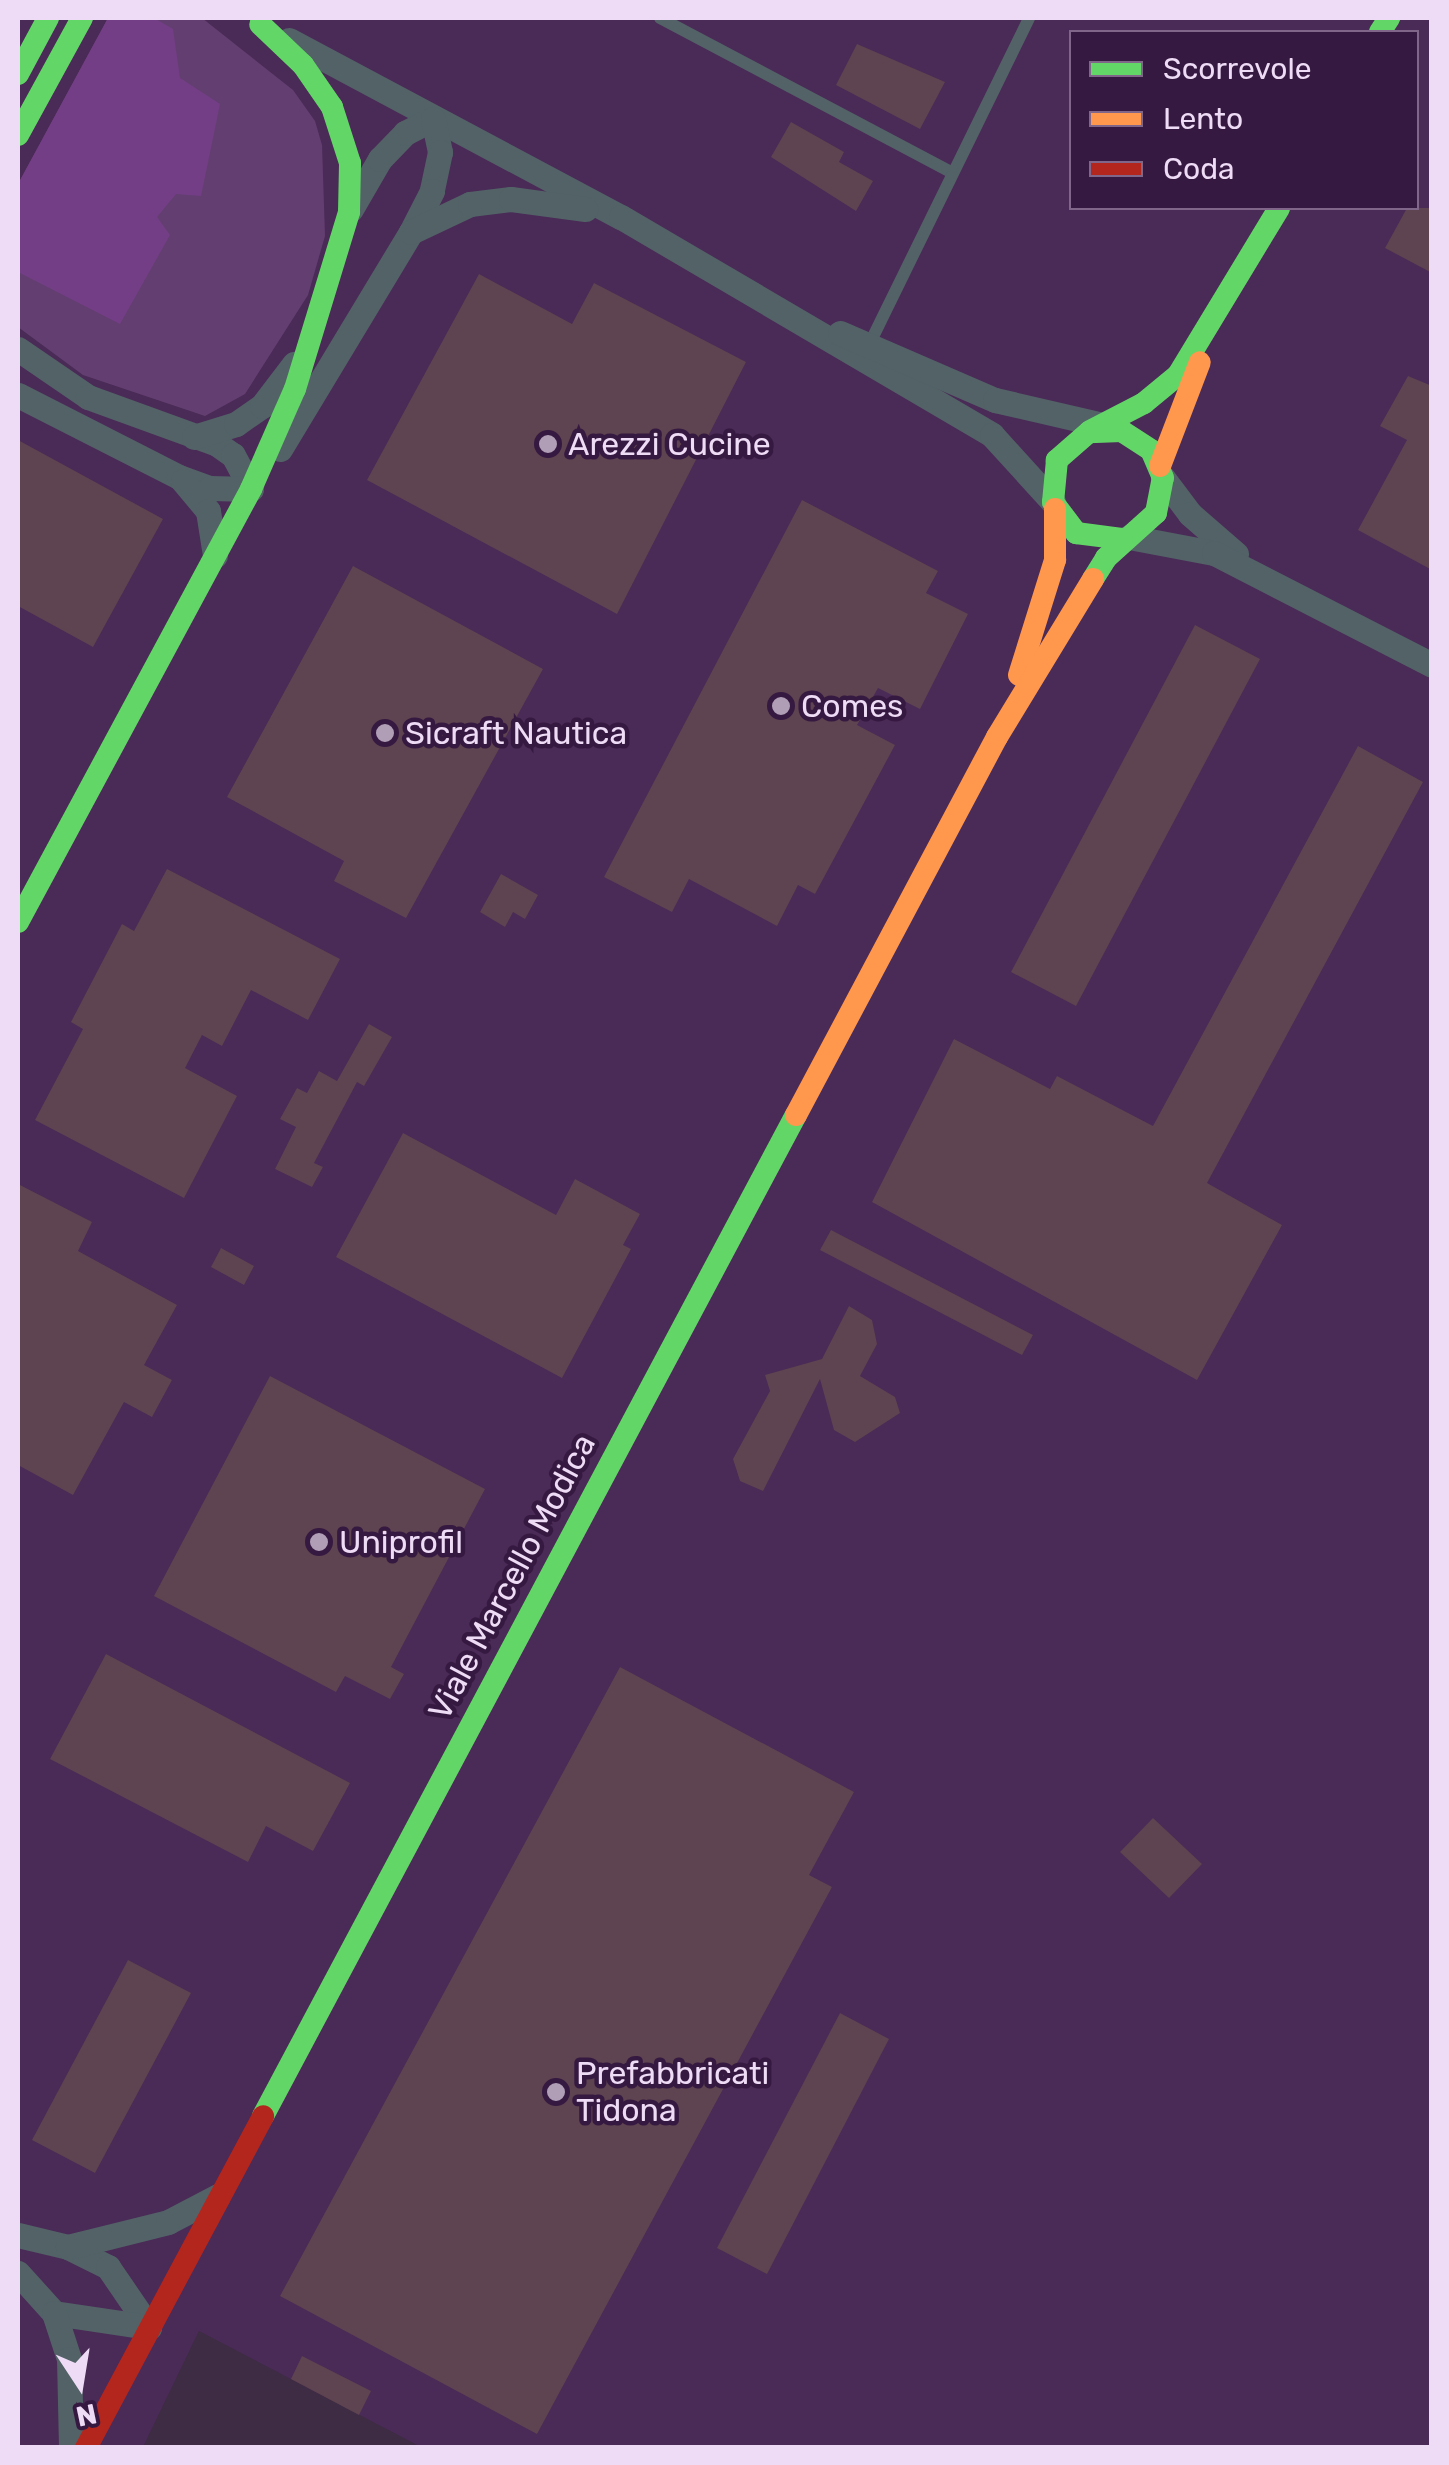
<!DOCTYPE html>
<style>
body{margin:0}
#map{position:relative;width:1449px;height:2465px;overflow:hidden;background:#3d2c43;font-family:Rubik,sans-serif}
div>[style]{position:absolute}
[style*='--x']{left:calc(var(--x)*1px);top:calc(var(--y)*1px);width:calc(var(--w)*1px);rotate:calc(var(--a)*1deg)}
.built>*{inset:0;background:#4a2a56}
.green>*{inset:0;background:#633f71}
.forest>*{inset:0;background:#733e86}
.building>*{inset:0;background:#5e4350}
.lane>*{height:12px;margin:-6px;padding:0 6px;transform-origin:6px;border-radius:6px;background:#526267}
.street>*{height:25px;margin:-12.5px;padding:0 12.5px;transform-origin:12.5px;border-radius:12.5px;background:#526267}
.fast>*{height:22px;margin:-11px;padding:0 11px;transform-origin:11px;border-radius:11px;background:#63d668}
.slow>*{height:22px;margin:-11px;padding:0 11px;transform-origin:11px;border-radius:11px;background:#ff974d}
.jam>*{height:22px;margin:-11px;padding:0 11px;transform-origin:11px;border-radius:11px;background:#b3261e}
.dots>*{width:28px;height:28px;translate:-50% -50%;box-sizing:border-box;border:5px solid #361941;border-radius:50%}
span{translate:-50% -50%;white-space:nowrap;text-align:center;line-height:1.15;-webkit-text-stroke:9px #361941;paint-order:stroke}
.poi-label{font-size:32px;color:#eedbf5}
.left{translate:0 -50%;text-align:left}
.street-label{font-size:32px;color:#eedbf5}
.frame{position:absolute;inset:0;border:20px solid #eedbf5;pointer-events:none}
.legend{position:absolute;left:1069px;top:30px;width:350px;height:180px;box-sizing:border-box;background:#361941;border:2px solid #806789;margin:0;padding:12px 18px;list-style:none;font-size:30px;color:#eedbf5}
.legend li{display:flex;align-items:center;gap:20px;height:50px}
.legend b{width:50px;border:2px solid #806789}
.north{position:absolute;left:30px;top:2335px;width:100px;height:100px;-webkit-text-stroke:8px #361941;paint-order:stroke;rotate:168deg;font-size:28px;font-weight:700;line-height:40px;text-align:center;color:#eedbf5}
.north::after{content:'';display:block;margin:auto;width:35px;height:45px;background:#eedbf5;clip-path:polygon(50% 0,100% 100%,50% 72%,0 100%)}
</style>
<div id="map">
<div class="built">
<div style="clip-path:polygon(evenodd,18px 18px,1431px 18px,1431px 2447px,421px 2447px,199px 2331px,143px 2447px,18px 2447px,18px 18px,1072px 32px,1416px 32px,1416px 208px,1072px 208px,1072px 32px)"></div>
</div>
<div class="green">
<div style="clip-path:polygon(108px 18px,202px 18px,293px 90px,315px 121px,322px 145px,325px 236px,308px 295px,245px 394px,205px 416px,83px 375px,18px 327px,18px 184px)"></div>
</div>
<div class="forest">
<div style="clip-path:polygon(108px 18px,154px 18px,173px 29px,180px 78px,220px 104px,201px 196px,176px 194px,157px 217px,170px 235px,120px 324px,18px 272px,18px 184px)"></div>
</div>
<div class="building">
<div style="clip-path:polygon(857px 44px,945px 82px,920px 129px,836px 85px)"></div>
<div style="clip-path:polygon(791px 122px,844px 152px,839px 162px,873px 181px,856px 211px,771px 157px)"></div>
<div style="clip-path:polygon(1407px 208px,1432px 208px,1432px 273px,1385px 248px)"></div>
<div style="clip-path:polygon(479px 274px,572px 324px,594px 283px,746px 362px,617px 614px,367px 480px)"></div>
<div style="clip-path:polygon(1408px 376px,1432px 386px,1432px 570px,1358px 530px,1407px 440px,1380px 426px)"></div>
<div style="clip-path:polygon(18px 440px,163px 519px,93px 647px,18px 606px)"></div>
<div style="clip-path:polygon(802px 500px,938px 571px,926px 593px,968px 614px,920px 709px,878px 688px,857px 725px,895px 745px,815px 894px,798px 885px,777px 926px,689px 879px,672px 912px,604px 877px)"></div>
<div style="clip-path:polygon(353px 566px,543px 669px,406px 918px,334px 881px,344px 861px,227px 797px)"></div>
<div style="clip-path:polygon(1195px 625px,1260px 659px,1076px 1006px,1011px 972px)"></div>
<div style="clip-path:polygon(1358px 746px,1423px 782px,1207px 1183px,1282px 1225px,1197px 1380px,872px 1202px,954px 1039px,1050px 1089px,1057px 1076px,1153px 1126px)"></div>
<div style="clip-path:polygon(167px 869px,340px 959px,308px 1020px,251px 990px,222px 1046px,202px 1035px,185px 1068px,237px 1096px,184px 1198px,35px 1120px,83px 1029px,71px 1022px,122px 924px,134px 931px)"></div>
<div style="clip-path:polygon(501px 874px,538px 895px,525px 919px,513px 912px,505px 927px,480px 912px)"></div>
<div style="clip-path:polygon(369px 1024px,392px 1037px,364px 1086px,357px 1082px,314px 1163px,323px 1167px,312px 1187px,275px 1169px,296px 1127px,280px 1119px,297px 1088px,307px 1093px,319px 1071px,337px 1081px)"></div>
<div style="clip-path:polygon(403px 1133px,556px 1215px,575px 1179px,640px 1214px,623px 1245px,631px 1249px,562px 1378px,336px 1257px)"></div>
<div style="clip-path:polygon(18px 1184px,92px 1222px,78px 1251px,177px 1305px,144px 1365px,172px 1380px,152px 1417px,124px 1402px,73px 1495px,18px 1465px)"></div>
<div style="clip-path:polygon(831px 1230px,1033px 1335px,1022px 1355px,820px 1250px)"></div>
<div style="clip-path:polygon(221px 1248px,254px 1266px,244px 1285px,211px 1267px)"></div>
<div style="clip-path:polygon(849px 1306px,872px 1320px,877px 1344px,860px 1376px,895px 1397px,900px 1413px,855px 1442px,834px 1430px,820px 1379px,763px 1491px,740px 1481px,733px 1459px,770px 1391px,765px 1375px,822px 1359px)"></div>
<div style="clip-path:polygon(270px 1376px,485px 1489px,391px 1667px,404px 1674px,390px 1699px,345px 1676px,336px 1692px,154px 1596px)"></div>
<div style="clip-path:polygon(106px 1654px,350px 1783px,313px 1851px,266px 1826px,248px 1862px,50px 1759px)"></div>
<div style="clip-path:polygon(620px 1667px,854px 1792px,809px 1875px,832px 1887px,537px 2434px,280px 2296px)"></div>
<div style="clip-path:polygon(1153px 1818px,1202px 1864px,1169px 1898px,1120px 1852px)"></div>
<div style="clip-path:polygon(128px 1960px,191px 1993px,95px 2173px,32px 2140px)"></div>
<div style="clip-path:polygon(840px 2013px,889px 2039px,767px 2274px,717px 2248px)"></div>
<div style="clip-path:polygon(302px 2356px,371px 2391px,359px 2415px,291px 2379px)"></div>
</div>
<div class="lane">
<div style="--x:660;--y:18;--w:331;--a:27.9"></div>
<div style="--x:869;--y:345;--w:364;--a:-63.9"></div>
</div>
<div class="street">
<div style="--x:289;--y:40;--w:376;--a:28.1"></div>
<div style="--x:621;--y:217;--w:430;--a:30.4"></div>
<div style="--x:992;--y:435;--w:91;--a:47.7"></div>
<div style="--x:351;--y:209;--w:58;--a:-59.9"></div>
<div style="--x:380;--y:159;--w:36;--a:-46"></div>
<div style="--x:405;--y:133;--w:31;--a:-27"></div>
<div style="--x:433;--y:119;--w:34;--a:78"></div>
<div style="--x:440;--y:152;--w:40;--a:102"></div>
<div style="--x:432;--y:191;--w:46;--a:117.1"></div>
<div style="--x:840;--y:333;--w:169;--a:23.4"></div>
<div style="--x:995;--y:400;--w:116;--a:13"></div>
<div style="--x:18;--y:349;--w:85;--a:34.4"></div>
<div style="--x:88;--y:397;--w:137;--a:20"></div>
<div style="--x:217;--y:444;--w:19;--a:35"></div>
<div style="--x:233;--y:455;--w:38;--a:62"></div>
<div style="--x:18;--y:395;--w:181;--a:27"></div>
<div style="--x:179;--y:477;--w:33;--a:20"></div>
<div style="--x:210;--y:488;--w:41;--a:1.4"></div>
<div style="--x:194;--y:437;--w:44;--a:-17.2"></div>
<div style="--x:236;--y:424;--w:32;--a:-35"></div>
<div style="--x:262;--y:406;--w:53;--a:-52.7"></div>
<div style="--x:280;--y:449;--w:253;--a:-58.9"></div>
<div style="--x:411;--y:232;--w:65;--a:-25.4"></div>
<div style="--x:470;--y:204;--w:41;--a:-7"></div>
<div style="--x:511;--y:199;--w:75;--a:7.7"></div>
<div style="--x:1163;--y:478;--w:45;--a:53.1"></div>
<div style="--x:1190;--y:514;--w:61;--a:41"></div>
<div style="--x:183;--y:481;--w:39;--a:50"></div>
<div style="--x:208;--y:511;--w:45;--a:81"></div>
<div style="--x:1129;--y:537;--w:86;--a:10.7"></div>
<div style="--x:1214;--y:553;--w:245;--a:27.2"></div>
<div style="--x:18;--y:2235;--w:51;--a:13.5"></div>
<div style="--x:68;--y:2247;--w:45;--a:26.6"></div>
<div style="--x:108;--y:2267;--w:73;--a:55.7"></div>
<div style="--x:68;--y:2247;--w:103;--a:-14"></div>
<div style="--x:168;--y:2222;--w:56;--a:-27.5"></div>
<div style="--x:18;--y:2273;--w:54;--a:48"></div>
<div style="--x:54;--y:2313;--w:96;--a:8.4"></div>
<div style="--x:54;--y:2313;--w:48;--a:71.9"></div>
<div style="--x:69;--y:2359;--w:89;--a:88.7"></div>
</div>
<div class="fast">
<div style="--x:1380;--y:32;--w:17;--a:-57"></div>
<div style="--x:18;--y:74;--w:64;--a:-61.8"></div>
<div style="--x:18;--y:135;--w:133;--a:-61.3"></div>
<div style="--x:1090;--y:431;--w:61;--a:-27.4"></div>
<div style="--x:1144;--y:403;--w:44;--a:-39.5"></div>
<div style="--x:1178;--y:375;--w:195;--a:-58.8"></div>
<div style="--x:1093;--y:579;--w:25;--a:-58"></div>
<div style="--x:1106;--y:558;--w:67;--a:-42"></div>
<div style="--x:1156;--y:513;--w:36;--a:-79"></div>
<div style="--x:1163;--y:478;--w:30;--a:-113"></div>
<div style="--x:1151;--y:450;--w:35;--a:-147"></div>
<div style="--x:1122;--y:431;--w:33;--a:178"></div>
<div style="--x:1089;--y:432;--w:43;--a:138.8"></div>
<div style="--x:1057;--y:460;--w:42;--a:95.4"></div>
<div style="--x:1053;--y:502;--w:39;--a:53"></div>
<div style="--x:1076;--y:533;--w:46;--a:7.4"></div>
<div style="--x:18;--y:922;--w:492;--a:-61.7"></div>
<div style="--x:251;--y:489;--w:109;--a:-66.3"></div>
<div style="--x:295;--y:389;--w:185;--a:-73"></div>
<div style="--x:349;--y:212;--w:49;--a:-88.8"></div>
<div style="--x:350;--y:163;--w:59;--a:-107.8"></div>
<div style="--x:332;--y:107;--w:51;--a:-124.6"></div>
<div style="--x:303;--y:65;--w:59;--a:-136.4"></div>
<div style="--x:263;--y:2116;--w:1134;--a:-61.97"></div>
</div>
<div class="slow">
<div style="--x:1160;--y:466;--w:111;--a:-69"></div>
<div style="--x:1019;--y:675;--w:121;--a:-72.6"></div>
<div style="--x:1055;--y:560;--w:51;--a:-90"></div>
<div style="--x:796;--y:1115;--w:428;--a:-62"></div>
<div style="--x:997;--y:737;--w:185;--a:-58.7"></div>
</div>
<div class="jam">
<div style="--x:86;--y:2448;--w:376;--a:-61.9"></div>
</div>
<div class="dots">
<div style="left:548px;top:444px;background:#b09eb7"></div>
<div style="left:781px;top:706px;background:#b09eb7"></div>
<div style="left:385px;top:733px;background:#b09eb7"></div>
<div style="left:319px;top:1542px;background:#b09eb7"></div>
<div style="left:556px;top:2092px;background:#b09eb7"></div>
</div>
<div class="poi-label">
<span class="left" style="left:568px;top:444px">Arezzi Cucine</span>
<span class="left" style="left:801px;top:706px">Comes</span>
<span class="left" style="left:405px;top:733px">Sicraft Nautica</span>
<span class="left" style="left:339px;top:1542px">Uniprofil</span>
<span class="left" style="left:576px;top:2092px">Prefabbricati<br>Tidona</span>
</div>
<div class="street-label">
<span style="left:512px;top:1577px;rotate:-62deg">Viale Marcello Modica</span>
</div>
<div class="frame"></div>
<ul class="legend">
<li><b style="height:12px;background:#63d668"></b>Scorrevole</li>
<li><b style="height:12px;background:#ff974d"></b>Lento</li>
<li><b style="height:12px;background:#b3261e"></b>Coda</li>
</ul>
<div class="north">N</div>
</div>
